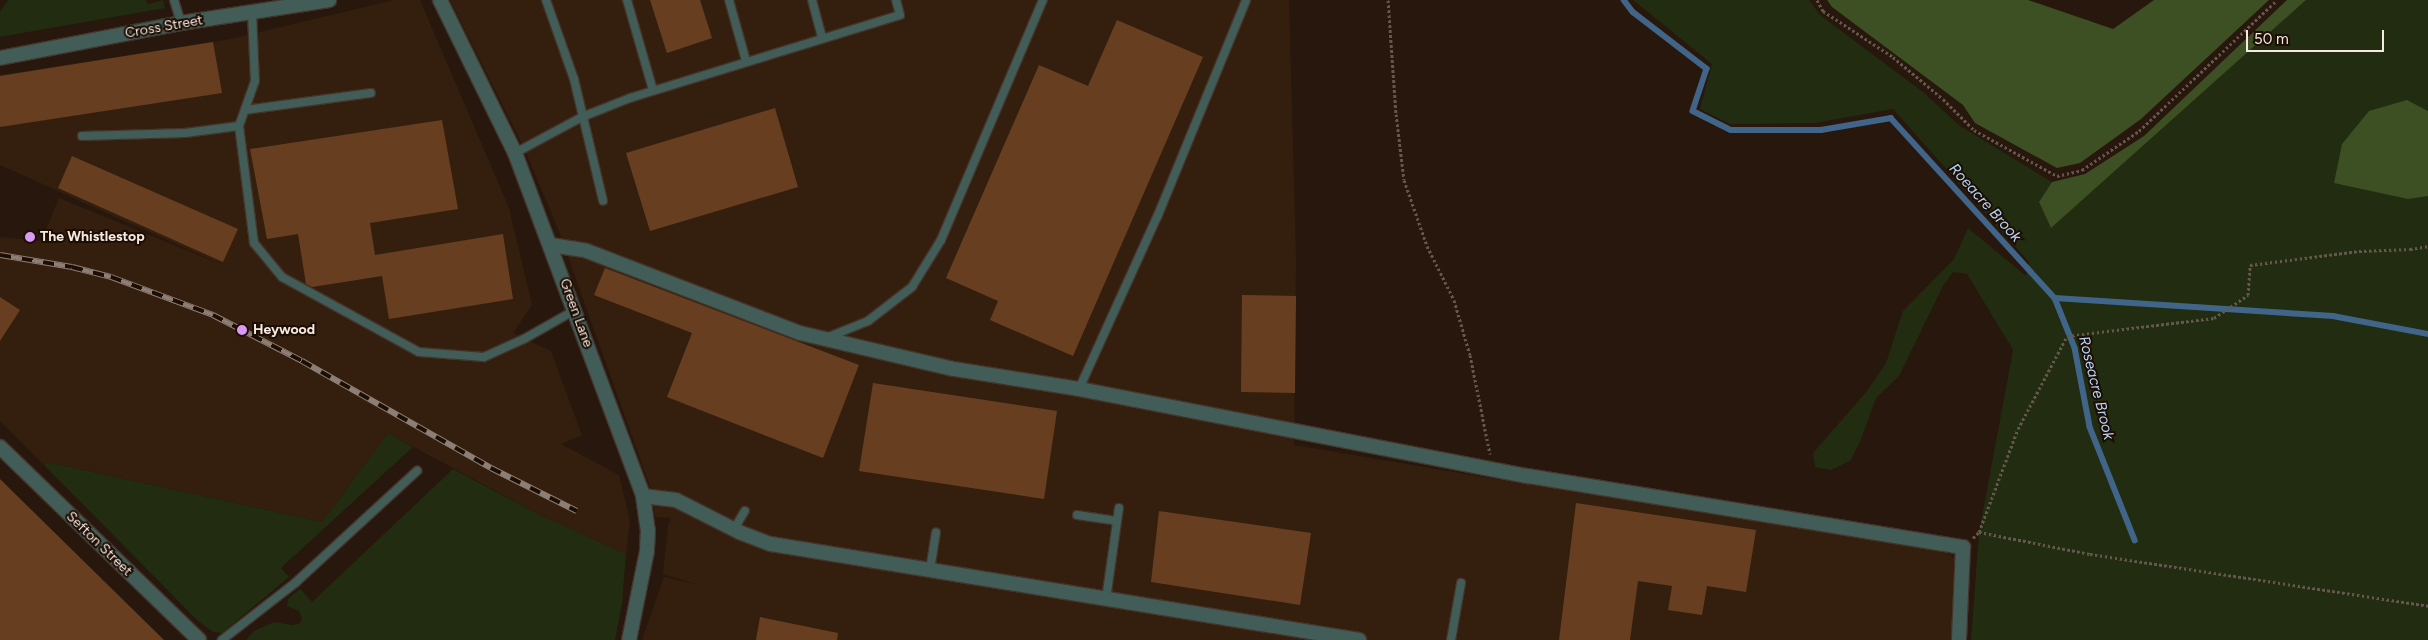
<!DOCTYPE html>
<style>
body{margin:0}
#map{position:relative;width:2428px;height:640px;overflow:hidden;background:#27170c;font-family:Figtree,sans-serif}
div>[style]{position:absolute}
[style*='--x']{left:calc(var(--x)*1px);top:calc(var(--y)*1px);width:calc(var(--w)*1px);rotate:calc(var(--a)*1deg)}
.built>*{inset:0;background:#341f0f}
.green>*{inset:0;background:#212c11}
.forest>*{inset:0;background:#3d5023}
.stream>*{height:5.5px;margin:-2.75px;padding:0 2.75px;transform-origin:2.75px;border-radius:2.75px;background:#416489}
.building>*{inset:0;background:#673f20}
.path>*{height:3px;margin-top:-1.5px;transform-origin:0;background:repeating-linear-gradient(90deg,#66574d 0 2.5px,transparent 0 5px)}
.roads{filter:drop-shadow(1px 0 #44342a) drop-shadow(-1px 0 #44342a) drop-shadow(0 1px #44342a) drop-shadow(0 -1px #44342a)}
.service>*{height:8px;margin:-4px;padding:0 4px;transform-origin:4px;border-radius:4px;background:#425c57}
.minor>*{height:14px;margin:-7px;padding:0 7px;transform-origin:7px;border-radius:7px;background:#425c57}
.tertiary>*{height:14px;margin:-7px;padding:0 7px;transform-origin:7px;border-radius:7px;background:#425c57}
.rail>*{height:5.5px;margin-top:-2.75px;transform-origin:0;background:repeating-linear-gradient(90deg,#1d0e04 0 11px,#8c7e75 0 22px);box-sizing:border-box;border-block:1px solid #8c7e75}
.dots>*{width:14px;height:14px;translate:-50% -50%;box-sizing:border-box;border:2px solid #1d0e04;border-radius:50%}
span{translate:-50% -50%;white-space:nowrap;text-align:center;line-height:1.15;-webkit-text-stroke:4px #1d0e04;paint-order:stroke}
.street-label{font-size:14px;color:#f5e9e2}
.poi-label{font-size:14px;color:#f5e9e2;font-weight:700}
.left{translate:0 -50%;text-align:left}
.water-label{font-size:15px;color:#b4d5f9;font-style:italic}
.scale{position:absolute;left:2246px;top:30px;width:138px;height:22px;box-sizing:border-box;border:2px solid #f5e9e2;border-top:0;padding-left:6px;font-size:15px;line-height:18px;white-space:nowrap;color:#f5e9e2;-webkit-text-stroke:4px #1d0e04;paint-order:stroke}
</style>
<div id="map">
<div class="built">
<div style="clip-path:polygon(394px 0,420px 0,509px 208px,532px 305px,513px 333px,551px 351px,582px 435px,561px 444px,619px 475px,630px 521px,626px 554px,540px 515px,388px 433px,322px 522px,48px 462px,44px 465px,0 421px,0 237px,41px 241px,59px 198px,225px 266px,0 165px,0 75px,231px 39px)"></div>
<div style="clip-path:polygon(450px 0,1289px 0,1296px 258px,1294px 445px,1519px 483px,1872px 534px,1947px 553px,1960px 562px,1955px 640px,642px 640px,664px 577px,699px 585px,663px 574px,668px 525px,671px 518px,655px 517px,652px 492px,558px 229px,524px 148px)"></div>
</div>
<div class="green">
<div style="clip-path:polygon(8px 0,146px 0,148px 4px,163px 0,165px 8px,0 37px,0 12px)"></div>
<div style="clip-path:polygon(1633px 0,1809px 0,1820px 15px,1923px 92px,1960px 126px,2052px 182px,2039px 202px,2051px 228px,2306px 0,2428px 0,2428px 640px,1971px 640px,1979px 532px,2013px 350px,1967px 274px,1953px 272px,1943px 286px,1899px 376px,1876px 398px,1860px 442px,1850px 461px,1831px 470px,1815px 467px,1813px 453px,1867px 391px,1886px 363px,1903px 311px,1954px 259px,1968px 228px,2026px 276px,2029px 262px,1893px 109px,1815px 123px,1730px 124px,1700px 109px,1712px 64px)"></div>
<div style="clip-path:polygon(388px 433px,413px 447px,281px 568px,289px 577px,222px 633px,213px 632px,198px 621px,44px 465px,47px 462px,322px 522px)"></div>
<div style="clip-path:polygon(453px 469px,540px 515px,626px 554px,622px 604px,615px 640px,246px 640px,254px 631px,274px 622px,293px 625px,300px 623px,302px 618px,299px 611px,287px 606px,288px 599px,300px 589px,312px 602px)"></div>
</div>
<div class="forest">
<div style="clip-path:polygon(1827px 0,2028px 0,2113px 29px,2154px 0,2269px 0,2141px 119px,2080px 163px,2057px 168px,1975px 123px,1963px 105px,1832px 7px)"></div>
<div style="clip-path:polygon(2287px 0,2306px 0,2051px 228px,2039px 202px,2052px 182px,2085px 174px,2144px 136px)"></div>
<div style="clip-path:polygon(2407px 100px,2428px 111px,2428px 196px,2408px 199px,2334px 183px,2342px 144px,2369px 111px)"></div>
</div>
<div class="stream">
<div style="--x:1624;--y:0;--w:15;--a:53"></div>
<div style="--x:1633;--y:12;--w:93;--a:37.6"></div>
<div style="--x:1707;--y:69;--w:44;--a:108.4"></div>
<div style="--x:1693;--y:111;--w:42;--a:26.6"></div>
<div style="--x:1731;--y:130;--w:90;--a:0"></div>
<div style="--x:1821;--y:130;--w:71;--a:-9.7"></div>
<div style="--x:1891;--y:118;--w:244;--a:47.7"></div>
<div style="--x:2055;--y:298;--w:279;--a:3.7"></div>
<div style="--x:2333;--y:316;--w:97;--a:10.7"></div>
<div style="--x:2055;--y:298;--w:54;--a:68.2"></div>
<div style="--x:2075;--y:348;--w:80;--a:79.2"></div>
<div style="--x:2090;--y:427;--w:122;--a:68.3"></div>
</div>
<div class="building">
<div style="clip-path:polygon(650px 0,700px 0,712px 38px,667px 53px)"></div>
<div style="clip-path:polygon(1117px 20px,1203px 57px,1073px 356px,990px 320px,998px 301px,946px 278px,1039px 65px,1088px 86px)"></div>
<div style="clip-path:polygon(213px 42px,222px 93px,0 127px,0 76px)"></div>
<div style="clip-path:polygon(775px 108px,798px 187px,650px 231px,626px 153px)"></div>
<div style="clip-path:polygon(442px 120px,458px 209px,370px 223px,375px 255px,503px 234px,513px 299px,389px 319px,382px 276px,312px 287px,306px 284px,298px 234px,267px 239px,250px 149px)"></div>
<div style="clip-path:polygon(72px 156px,238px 229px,223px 262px,58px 188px)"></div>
<div style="clip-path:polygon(605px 268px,859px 365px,823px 458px,667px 397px,692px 333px,594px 295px)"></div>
<div style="clip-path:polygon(1242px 295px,1296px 296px,1295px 393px,1241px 392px)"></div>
<div style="clip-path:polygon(0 297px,20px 310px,0 341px)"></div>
<div style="clip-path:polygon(873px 383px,1057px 411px,1044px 499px,859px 471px)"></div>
<div style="clip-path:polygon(0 479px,164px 640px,0 640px)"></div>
<div style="clip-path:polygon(1576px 503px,1756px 530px,1746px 592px,1707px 586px,1702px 615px,1668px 610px,1672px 586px,1638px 581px,1630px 640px,1559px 640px)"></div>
<div style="clip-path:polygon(1159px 511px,1311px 533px,1300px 605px,1151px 582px)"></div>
<div style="clip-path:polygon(760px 617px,838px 633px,837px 640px,756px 640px)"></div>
</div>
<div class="path">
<div style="--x:1388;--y:0;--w:114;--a:86"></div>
<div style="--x:1396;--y:114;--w:66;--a:83.1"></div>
<div style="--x:1404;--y:180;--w:70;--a:70.8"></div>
<div style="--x:1427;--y:246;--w:60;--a:63.4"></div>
<div style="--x:1454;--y:300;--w:57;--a:73.8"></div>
<div style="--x:1470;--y:355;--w:101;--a:78.6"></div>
<div style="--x:1817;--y:0;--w:13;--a:61"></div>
<div style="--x:1823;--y:11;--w:84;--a:33.3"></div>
<div style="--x:1893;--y:57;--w:65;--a:40"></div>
<div style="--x:1943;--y:99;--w:44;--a:45"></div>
<div style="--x:1974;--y:130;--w:95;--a:29"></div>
<div style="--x:2057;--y:176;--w:26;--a:-13"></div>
<div style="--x:2082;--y:170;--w:69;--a:-34.4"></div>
<div style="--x:2139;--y:131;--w:190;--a:-43.5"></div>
<div style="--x:1979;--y:532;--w:113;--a:11.2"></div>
<div style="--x:2090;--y:554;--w:342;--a:8.7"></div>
<div style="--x:1973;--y:538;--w:8;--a:-45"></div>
<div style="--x:1979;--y:532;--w:110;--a:-69.3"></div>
<div style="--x:2018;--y:429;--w:105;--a:-62.2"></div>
<div style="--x:2067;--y:336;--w:148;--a:-7"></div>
<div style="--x:2214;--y:318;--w:41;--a:-34.1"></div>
<div style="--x:2248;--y:295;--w:30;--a:-86"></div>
<div style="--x:2250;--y:265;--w:110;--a:-7.3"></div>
<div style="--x:2359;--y:251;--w:51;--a:-2.2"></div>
<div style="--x:2410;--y:249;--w:18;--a:-9"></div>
</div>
<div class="roads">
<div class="service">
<div style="--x:174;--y:0;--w:24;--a:73"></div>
<div style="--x:546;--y:0;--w:84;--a:70.5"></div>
<div style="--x:574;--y:79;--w:125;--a:76.6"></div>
<div style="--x:627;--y:0;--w:94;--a:73.9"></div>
<div style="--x:729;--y:0;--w:63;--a:74.4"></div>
<div style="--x:812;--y:0;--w:39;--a:75"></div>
<div style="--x:252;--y:13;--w:68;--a:87.5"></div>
<div style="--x:255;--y:81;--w:48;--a:109.6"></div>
<div style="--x:239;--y:126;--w:118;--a:82.7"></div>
<div style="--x:254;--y:243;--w:44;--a:50.5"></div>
<div style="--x:282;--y:277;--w:156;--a:28.7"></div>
<div style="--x:419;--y:352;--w:65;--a:4.4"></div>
<div style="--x:484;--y:357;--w:44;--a:-24.2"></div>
<div style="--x:524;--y:339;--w:59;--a:-29.6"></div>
<div style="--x:245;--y:110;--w:127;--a:-7.7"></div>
<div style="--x:82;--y:136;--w:103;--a:-1.7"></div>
<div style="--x:185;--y:133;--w:54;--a:-7.4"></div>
<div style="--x:515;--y:153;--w:76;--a:-28.2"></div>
<div style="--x:582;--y:117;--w:52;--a:-21.6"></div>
<div style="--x:630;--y:98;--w:282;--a:-17.1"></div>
<div style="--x:900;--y:15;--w:16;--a:-105"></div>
<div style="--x:826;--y:338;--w:45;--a:-22"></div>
<div style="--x:868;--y:321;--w:56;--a:-37.7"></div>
<div style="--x:912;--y:287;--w:55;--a:-58.3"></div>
<div style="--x:941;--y:240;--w:261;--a:-67"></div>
<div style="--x:1079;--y:389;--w:191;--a:-65.6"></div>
<div style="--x:1158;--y:215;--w:232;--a:-67.7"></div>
<div style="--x:1077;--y:515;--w:40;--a:8.5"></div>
<div style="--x:734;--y:529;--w:21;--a:-59"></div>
<div style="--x:930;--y:570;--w:38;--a:-81"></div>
<div style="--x:1106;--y:599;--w:92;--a:-81.9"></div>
<div style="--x:222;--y:640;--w:93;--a:-38"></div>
<div style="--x:295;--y:583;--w:166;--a:-42.6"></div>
<div style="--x:1451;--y:640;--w:58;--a:-80"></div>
</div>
<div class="minor">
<div style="--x:0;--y:58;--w:184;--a:-10.9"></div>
<div style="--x:181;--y:23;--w:150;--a:-8.8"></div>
<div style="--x:551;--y:245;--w:36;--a:9"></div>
<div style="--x:587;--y:251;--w:228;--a:21.1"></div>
<div style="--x:800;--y:333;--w:158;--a:13.2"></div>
<div style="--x:954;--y:369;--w:127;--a:9.1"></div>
<div style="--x:1079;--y:389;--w:457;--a:11"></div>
<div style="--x:1528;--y:476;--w:441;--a:9.3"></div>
<div style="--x:1963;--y:547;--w:93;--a:92.5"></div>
<div style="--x:0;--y:447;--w:277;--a:44.1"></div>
<div style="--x:643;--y:496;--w:33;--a:7"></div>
<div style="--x:676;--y:500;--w:71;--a:26.9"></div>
<div style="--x:739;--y:532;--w:34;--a:21"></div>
<div style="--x:771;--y:544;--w:596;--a:9.27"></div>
</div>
<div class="tertiary">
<div style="--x:440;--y:0;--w:170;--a:63.9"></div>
<div style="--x:515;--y:153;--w:366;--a:69.5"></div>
<div style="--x:643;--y:496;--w:34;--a:82"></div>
<div style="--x:648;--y:530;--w:21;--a:93"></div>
<div style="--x:647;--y:551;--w:91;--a:101.4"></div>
</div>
</div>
<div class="rail">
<div style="--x:0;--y:255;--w:73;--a:9.5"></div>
<div style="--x:72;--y:267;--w:40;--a:14.4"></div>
<div style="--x:111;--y:277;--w:109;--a:20.4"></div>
<div style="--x:213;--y:315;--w:100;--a:27.3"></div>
<div style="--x:302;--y:361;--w:217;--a:29.5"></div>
<div style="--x:491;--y:468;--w:96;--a:26.6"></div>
</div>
<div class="dots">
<div style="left:30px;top:237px;background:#d99af7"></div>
<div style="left:242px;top:330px;background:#d99af7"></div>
</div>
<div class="street-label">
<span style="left:164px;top:27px;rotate:-10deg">Cross Street</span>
<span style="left:576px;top:313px;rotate:70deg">Green Lane</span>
<span style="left:99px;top:544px;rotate:44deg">Sefton Street</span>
</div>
<div class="poi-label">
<span class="left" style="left:40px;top:237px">The Whistlestop</span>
<span class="left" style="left:253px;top:330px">Heywood</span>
</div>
<div class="water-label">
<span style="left:1985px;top:203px;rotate:48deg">Roeacre Brook</span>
<span style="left:2096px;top:388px;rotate:76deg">Roseacre Brook</span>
</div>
<div class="scale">50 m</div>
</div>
